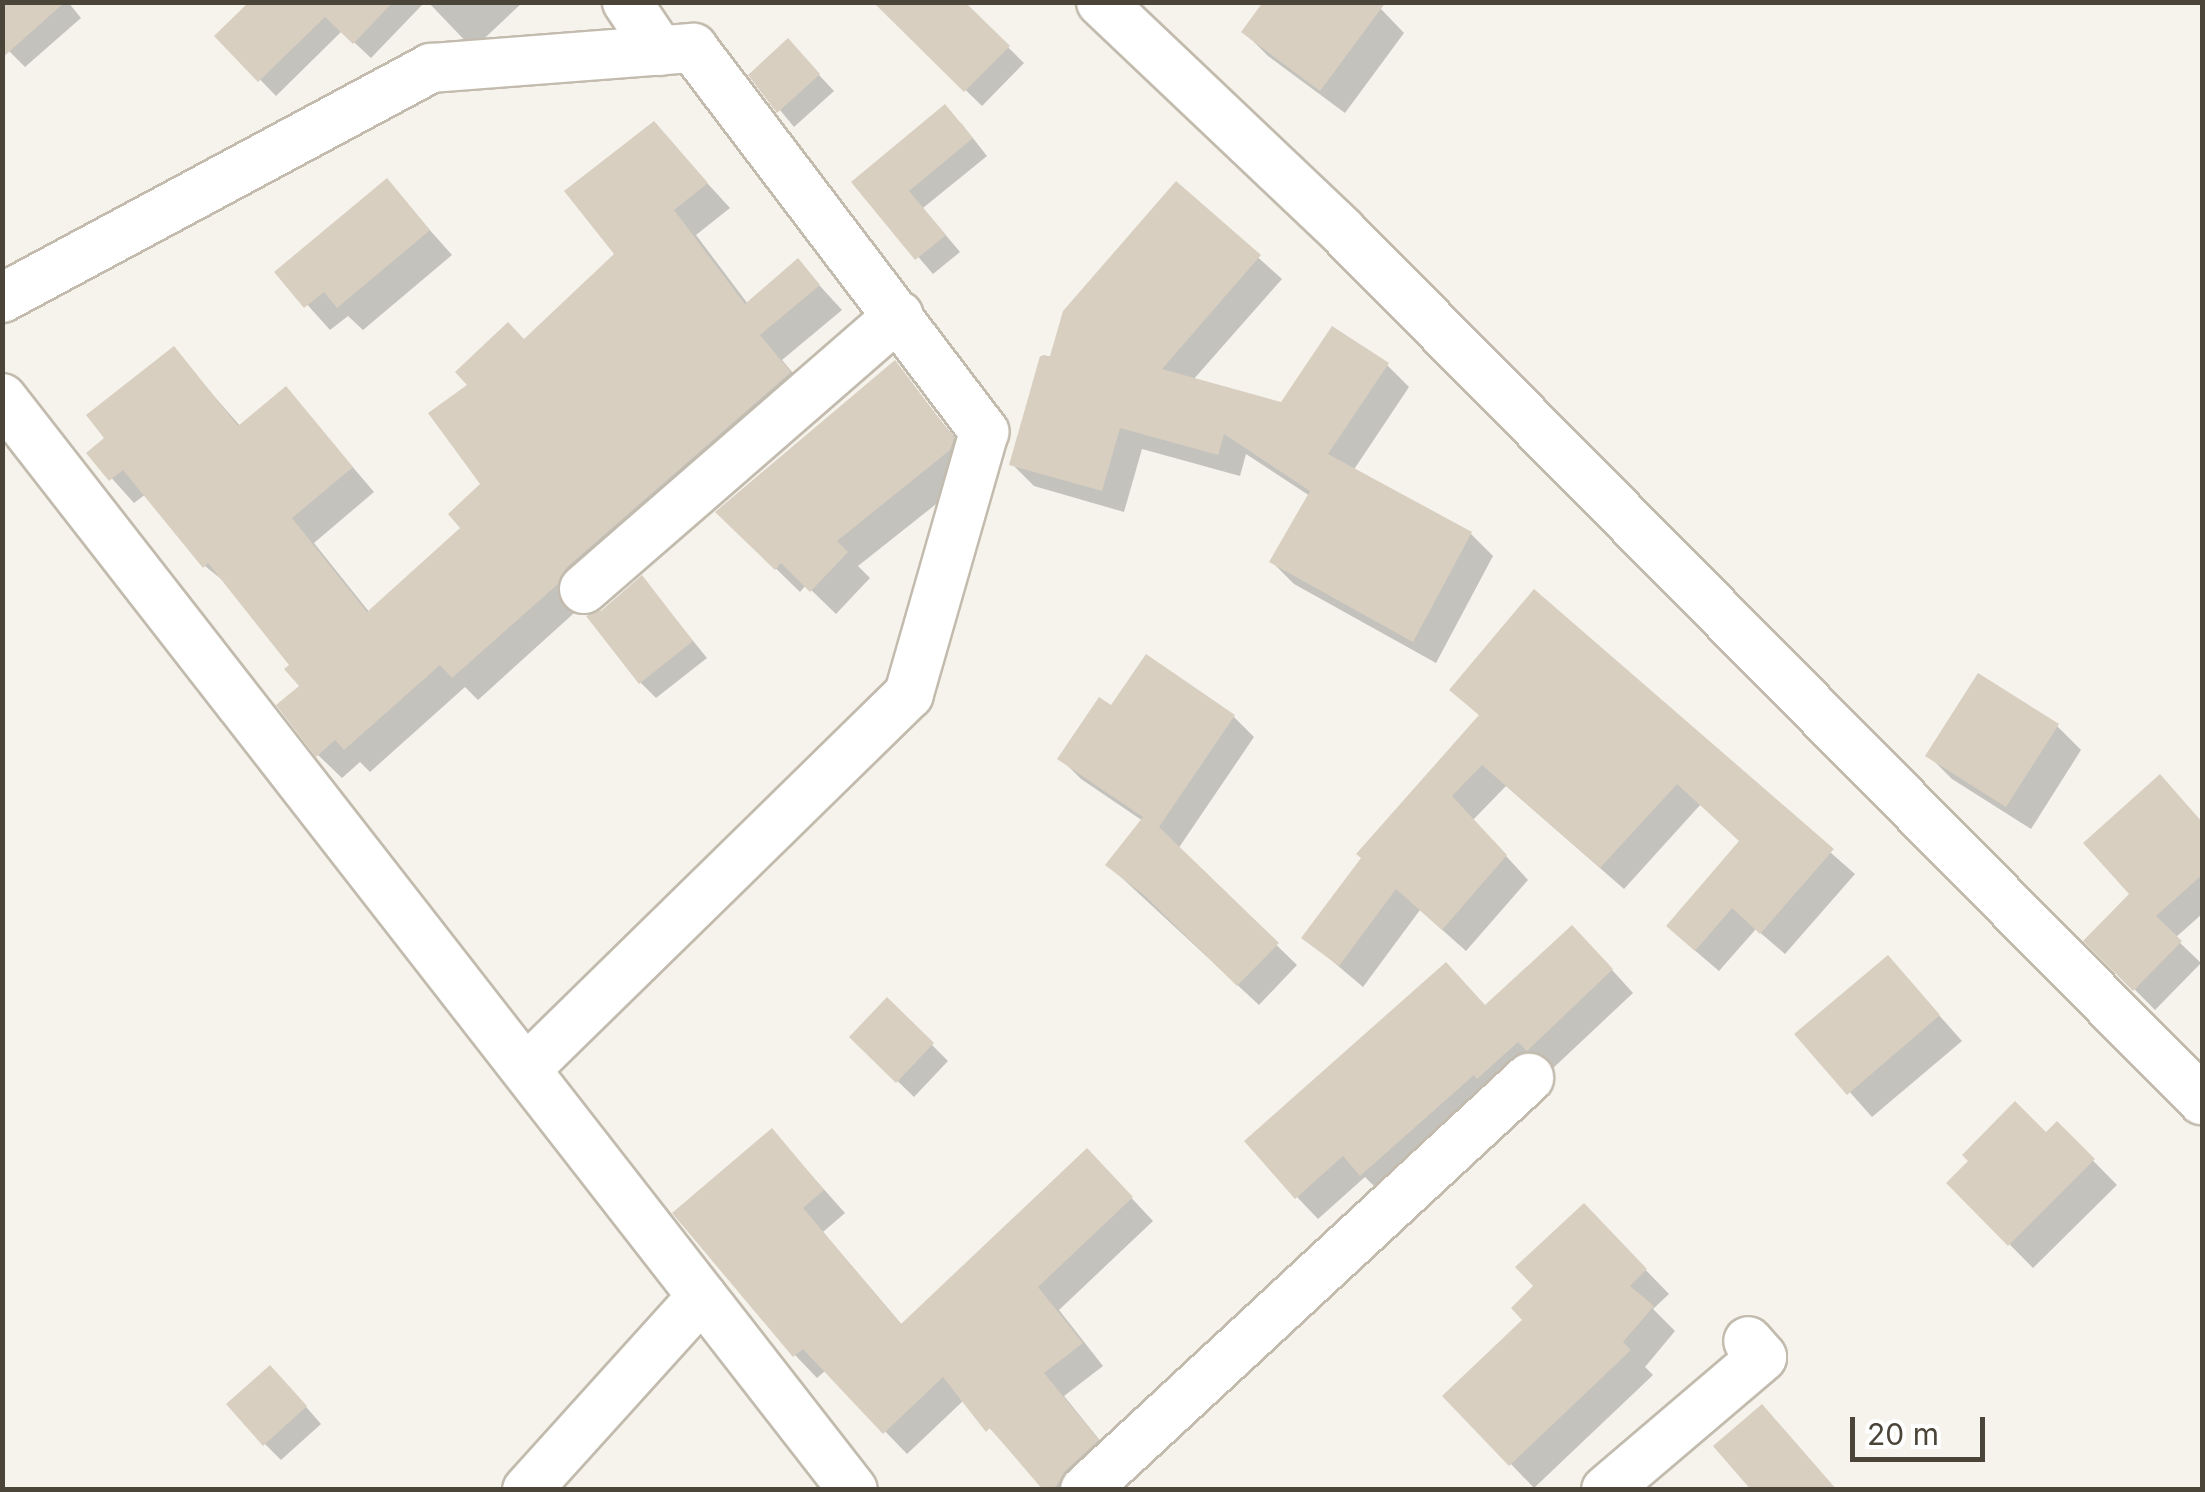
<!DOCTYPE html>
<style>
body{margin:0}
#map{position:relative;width:2205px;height:1492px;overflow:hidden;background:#f6f3ec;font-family:Inter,sans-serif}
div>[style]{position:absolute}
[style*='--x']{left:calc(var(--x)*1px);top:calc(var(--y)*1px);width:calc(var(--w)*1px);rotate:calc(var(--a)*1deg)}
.shadow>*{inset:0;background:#0003}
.building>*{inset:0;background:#d8cfc1}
.roads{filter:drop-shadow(2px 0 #c2bbae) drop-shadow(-2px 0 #c2bbae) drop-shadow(0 2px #c2bbae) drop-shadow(0 -2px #c2bbae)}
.minor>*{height:48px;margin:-24px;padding:0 24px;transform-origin:24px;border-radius:24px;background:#fff}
span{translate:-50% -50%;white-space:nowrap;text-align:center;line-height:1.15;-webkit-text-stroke:10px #fff;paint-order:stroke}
.frame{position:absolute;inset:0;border:5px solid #4b4439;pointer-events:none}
.scale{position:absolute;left:1850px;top:1417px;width:135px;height:45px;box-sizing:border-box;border:5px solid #4b4439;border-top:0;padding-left:12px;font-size:30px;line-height:35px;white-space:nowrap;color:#4b4439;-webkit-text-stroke:8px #fff;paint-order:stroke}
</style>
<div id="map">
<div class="shadow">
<div style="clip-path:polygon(2px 2px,68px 2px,81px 18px,25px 67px,2px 44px)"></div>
<div style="clip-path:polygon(252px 2px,419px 2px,422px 5px,371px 58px,342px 31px,276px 96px,218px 36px)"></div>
<div style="clip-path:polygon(428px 2px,523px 2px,473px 49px)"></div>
<div style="clip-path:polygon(962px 2px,1024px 63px,982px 106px,891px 17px)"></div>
<div style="clip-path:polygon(1381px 9px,1404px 33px,1345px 113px,1268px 56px,1244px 32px)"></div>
<div style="clip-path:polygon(803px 58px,834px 91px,794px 127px,751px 75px)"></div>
<div style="clip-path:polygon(961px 123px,987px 156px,923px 208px,960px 252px,933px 274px,854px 182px)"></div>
<div style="clip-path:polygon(654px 125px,730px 208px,696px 235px,748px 304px,798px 262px,842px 310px,782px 360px,813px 397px,478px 700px,465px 687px,370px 772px,360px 762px,342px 778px,318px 755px,302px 686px,292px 665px,231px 587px,205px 566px,146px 494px,134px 503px,89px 453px,108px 439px,173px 349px,241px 427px,286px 389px,374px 492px,314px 543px,370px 613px,463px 529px,484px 485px,524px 342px,618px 255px)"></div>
<div style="clip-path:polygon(387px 182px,452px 255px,363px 330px,348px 316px,330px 330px,278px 272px)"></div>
<div style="clip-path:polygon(1176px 184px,1282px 279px,1193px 380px,1282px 405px,1387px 365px,1409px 387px,1353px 471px,1471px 534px,1493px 556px,1436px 663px,1294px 584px,1272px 562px,1310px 496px,1246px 454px,1240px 476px,1142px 449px,1124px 512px,1034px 486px,1012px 464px,1043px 355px,1052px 357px)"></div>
<div style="clip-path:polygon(895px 364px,976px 464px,974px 474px,858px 566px,870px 578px,836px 614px,806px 585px,800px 592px,718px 512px)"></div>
<div style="clip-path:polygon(642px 578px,707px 658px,656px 698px,640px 682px,603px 612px)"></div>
<div style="clip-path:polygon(1534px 593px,1855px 874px,1785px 954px,1756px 929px,1719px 971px,1692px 948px,1742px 842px,1701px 804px,1624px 889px,1506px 786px,1473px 820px,1528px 880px,1466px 951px,1420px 910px,1363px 987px,1305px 938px,1481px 717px,1453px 690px)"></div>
<div style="clip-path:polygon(1111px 708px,1234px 717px,1254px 737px,1178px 849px,1297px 965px,1259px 1005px,1108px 865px,1143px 821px,1081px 779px,1060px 758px)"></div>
<div style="clip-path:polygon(2057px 726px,2081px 750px,2031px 829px,1952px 779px,1928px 755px)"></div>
<div style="clip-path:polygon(2180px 799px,2202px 823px,2202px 914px,2175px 938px,2201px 963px,2155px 1010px,2087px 941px,2132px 894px)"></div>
<div style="clip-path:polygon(1594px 950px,1633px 993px,1550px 1071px,1384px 1196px,1365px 1177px,1318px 1219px,1297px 1197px,1486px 1008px)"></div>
<div style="clip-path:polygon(1888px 958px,1962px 1041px,1872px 1117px,1798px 1034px)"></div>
<div style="clip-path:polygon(887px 1000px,948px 1061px,914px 1097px,852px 1037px)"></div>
<div style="clip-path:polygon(2057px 1124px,2117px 1185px,2033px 1268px,1949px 1183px,2046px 1135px)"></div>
<div style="clip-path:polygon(772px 1131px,845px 1213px,823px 1232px,903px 1326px,1109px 1174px,1153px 1221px,1059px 1310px,1103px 1366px,1064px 1396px,1119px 1464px,1095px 1490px,1046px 1490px,964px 1400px,907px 1454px,826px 1370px,817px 1378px,795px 1355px,676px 1213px)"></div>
<div style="clip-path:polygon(1607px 1230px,1669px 1294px,1653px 1309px,1675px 1331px,1645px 1367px,1653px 1375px,1534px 1488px,1446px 1396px,1526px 1320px,1537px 1287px)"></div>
<div style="clip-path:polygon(286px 1384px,321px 1424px,281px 1460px,265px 1444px)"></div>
</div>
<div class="building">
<div style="clip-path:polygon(2px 2px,65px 2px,2px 58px)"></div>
<div style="clip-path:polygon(249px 2px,393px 2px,353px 44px,325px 17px,258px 82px,214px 36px)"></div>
<div style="clip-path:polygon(873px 2px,965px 2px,1010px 46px,964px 92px)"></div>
<div style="clip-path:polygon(1263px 2px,1386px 2px,1320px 91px,1241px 32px)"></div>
<div style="clip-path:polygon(788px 38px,820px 74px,777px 113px,748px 75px)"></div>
<div style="clip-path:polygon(945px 104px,973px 138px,909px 191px,946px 235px,915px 260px,851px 182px)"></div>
<div style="clip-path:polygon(654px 121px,708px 183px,674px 210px,745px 304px,798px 258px,820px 285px,760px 335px,791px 372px,566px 568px,558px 584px,452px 678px,440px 665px,344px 750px,335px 740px,316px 757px,276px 705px,299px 686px,284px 669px,289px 665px,208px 563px,203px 568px,123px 470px,109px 481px,86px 453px,104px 438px,86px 415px,174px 346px,238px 426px,286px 386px,353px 467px,292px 518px,367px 612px,460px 528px,448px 514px,480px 484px,428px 413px,467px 385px,455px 372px,508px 322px,524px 339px,614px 254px,564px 191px)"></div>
<div style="clip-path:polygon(387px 178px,430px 230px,337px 308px,324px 292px,304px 308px,274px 272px)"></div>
<div style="clip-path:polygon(1176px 181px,1261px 255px,1162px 369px,1281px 402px,1332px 326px,1389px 363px,1328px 454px,1472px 532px,1413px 642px,1269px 562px,1310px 491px,1224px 434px,1218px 455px,1120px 428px,1102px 491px,1009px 465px,1040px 356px,1050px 356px,1063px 311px)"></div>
<div style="clip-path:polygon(895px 360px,954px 438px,950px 450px,837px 541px,848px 552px,810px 592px,781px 563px,775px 570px,715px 512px)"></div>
<div style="clip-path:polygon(642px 575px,693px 641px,639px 684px,586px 616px,602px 610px)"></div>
<div style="clip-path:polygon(1534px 589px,1834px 849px,1760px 934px,1732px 908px,1695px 951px,1666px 926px,1739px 841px,1677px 784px,1600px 868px,1482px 765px,1452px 796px,1507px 855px,1442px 930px,1396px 889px,1339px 966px,1301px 938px,1361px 858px,1356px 854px,1479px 715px,1449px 690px)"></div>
<div style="clip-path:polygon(1146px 654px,1235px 715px,1159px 827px,1279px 943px,1237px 986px,1144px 895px,1105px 865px,1143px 817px,1057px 759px,1099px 697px,1111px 705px)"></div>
<div style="clip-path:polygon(1978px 673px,2059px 724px,2006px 807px,1925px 756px)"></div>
<div style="clip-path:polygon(2160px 774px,2202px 822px,2202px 875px,2156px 916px,2182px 941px,2133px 991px,2083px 941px,2129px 894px,2083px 843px)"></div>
<div style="clip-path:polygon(1572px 925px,1613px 969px,1527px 1051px,1518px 1042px,1477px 1079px,1474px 1075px,1360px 1176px,1343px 1156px,1295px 1199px,1244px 1141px,1446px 962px,1485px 1005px)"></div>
<div style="clip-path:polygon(1888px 955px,1940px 1015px,1847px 1095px,1794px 1034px)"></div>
<div style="clip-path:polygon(887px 997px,934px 1043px,896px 1083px,849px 1037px)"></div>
<div style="clip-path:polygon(2015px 1101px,2046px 1132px,2057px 1121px,2095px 1159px,2008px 1246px,1946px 1183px,1968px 1161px,1962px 1155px)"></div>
<div style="clip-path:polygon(772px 1128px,824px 1190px,803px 1208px,901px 1324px,1087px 1148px,1133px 1197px,1038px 1287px,1083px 1343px,1044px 1373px,1099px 1440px,1066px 1470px,1054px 1490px,1043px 1490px,990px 1428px,986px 1432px,943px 1377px,883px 1434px,803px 1349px,793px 1357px,672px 1213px)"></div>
<div style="clip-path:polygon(1584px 1203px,1647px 1269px,1630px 1286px,1654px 1306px,1623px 1342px,1631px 1350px,1509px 1466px,1442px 1396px,1522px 1320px,1511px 1308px,1533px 1286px,1515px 1267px)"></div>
<div style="clip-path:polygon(270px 1365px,307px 1406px,263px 1446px,226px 1404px)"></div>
<div style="clip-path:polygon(1762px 1404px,1837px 1490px,1751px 1490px,1713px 1446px)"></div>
</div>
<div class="roads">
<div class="minor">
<div style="--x:627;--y:2;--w:59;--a:56"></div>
<div style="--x:1101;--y:2;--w:332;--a:43.5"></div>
<div style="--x:1342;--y:231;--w:1223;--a:45.3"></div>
<div style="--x:2;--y:298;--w:487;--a:-28.2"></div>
<div style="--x:431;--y:68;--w:263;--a:-4.4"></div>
<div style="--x:693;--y:48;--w:482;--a:52.8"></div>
<div style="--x:984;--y:432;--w:273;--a:106"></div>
<div style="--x:909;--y:694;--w:536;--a:135.6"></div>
<div style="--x:2;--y:398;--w:1384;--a:52.07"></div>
<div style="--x:584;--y:589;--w:417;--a:-41"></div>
<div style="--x:527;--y:1490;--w:261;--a:-47.9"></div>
<div style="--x:1085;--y:1490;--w:606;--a:-42.86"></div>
<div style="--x:1606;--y:1490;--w:205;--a:-40.4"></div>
<div style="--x:1762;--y:1357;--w:21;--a:-131"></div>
</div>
</div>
<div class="frame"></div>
<div class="scale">20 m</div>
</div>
